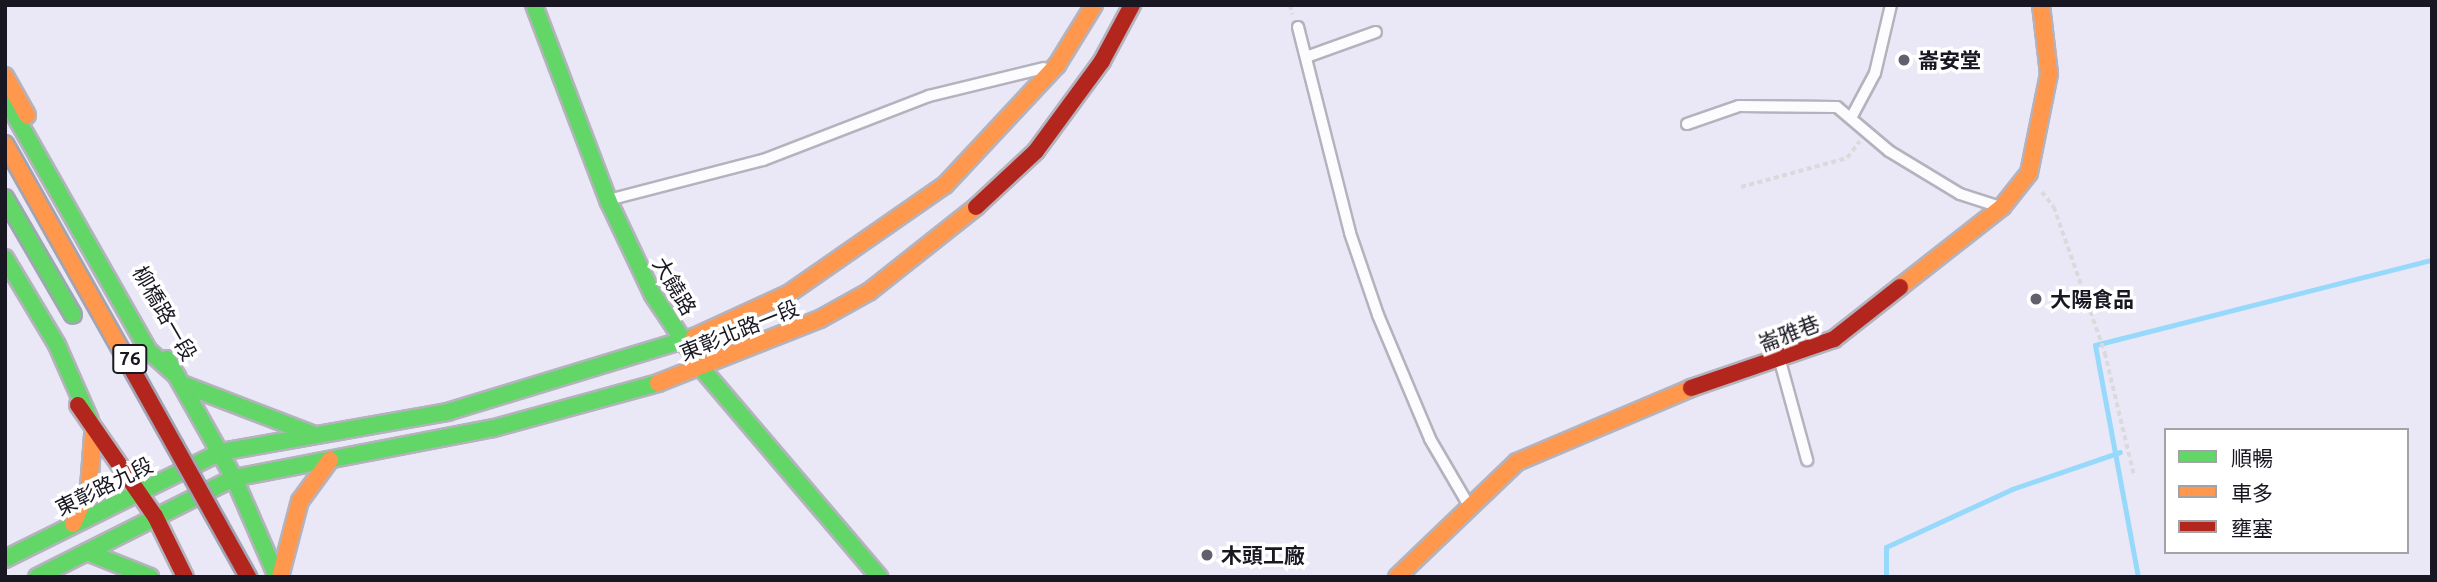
<!DOCTYPE html>
<meta charset="utf-8">
<style>
body{margin:0}
#map{position:relative;width:2437px;height:582px;overflow:hidden;background:#eae8f6;font-family:Ubuntu,"Noto Sans TC",sans-serif}
div>[style]{position:absolute}
[style*='--x']{left:calc(var(--x)*1px);top:calc(var(--y)*1px);width:calc(var(--w)*1px);rotate:calc(var(--a)*1deg)}
.stream>*{height:5px;margin:-2.5px;padding:0 2.5px;transform-origin:2.5px;border-radius:2.5px;background:#97d9fb}
.path>*{height:3.5px;margin-top:-1.75px;transform-origin:0;background:repeating-linear-gradient(90deg,#dadadd 0 5px,transparent 0 8.5px)}
.roads{filter:drop-shadow(2px 0 #b4b3bd) drop-shadow(-2px 0 #b4b3bd) drop-shadow(0 2px #b4b3bd) drop-shadow(0 -2px #b4b3bd)}
.lane>*{height:10px;margin:-5px;padding:0 5px;transform-origin:5px;border-radius:5px;background:#fcfcfe}
.fast>*{height:16px;margin:-8px;padding:0 8px;transform-origin:8px;border-radius:8px;background:#63d668}
.slow>*{height:16px;margin:-8px;padding:0 8px;transform-origin:8px;border-radius:8px;background:#ff974d}
.jam>*{height:16px;margin:-8px;padding:0 8px;transform-origin:8px;border-radius:8px;background:#b3261e}
.bridges{filter:drop-shadow(2px 0 #a1a4b3) drop-shadow(-2px 0 #a1a4b3) drop-shadow(0 2px #a1a4b3) drop-shadow(0 -2px #a1a4b3)}
.fast-bridge>*{height:16px;margin:-8px;padding:0 8px;transform-origin:8px;border-radius:8px;background:#63d668}
.slow-bridge>*{height:16px;margin:-8px;padding:0 8px;transform-origin:8px;border-radius:8px;background:#ff974d}
.jam-bridge>*{height:16px;margin:-8px;padding:0 8px;transform-origin:8px;border-radius:8px;background:#b3261e}
.dots>*{width:19px;height:19px;translate:-50% -50%;box-sizing:border-box;border:4px solid #fff;border-radius:50%}
span{translate:-50% -50%;white-space:nowrap;text-align:center;line-height:1.15;-webkit-text-stroke:7px #fff;paint-order:stroke}
.shield-label span{padding:2px 5px;background:#fff;border:2px solid;border-radius:5px;-webkit-text-stroke-width:0}
.shield-label{font-size:19px;color:#191721;font-weight:700}
.poi-label{font-size:21px;color:#191721;font-weight:700}
.left{translate:0 -50%;text-align:left}
.street-label{font-size:21px;color:#191721}
.frame{position:absolute;inset:0;border:7px solid #191721;pointer-events:none}
.legend{position:absolute;left:2164px;top:428px;width:245px;height:126px;box-sizing:border-box;background:#fff;border:2px solid #a3a2a6;margin:0;padding:9px 12px;list-style:none;font-size:21px;color:#191721}
.legend li{display:flex;align-items:center;gap:14px;height:35px}
.legend b{width:35px;border:2px solid #a3a2a6}
</style>
<div id="map">
<div class="stream">
<div style="--x:1886;--y:577;--w:30;--a:-90"></div>
<div style="--x:1886;--y:547;--w:139;--a:-24.7"></div>
<div style="--x:2012;--y:489;--w:114;--a:-18.9"></div>
<div style="--x:2138;--y:577;--w:236;--a:-100.5"></div>
<div style="--x:2095;--y:345;--w:348;--a:-14.2"></div>
</div>
<div class="path">
<div style="--x:1290;--y:5;--w:10;--a:73"></div>
<div style="--x:1741;--y:187;--w:110;--a:-15.3"></div>
<div style="--x:1847;--y:158;--w:21;--a:-53"></div>
<div style="--x:2042;--y:192;--w:19;--a:51"></div>
<div style="--x:2054;--y:207;--w:155;--a:70.7"></div>
<div style="--x:2105;--y:353;--w:125;--a:76.6"></div>
</div>
<div class="roads">
<div class="lane">
<div style="--x:1298;--y:27;--w:212;--a:75.8"></div>
<div style="--x:1350;--y:233;--w:87;--a:71.1"></div>
<div style="--x:1378;--y:315;--w:134;--a:67.2"></div>
<div style="--x:1430;--y:439;--w:75;--a:59.7"></div>
<div style="--x:1309;--y:56;--w:71;--a:-19.7"></div>
<div style="--x:1851;--y:118;--w:51;--a:-61.9"></div>
<div style="--x:1875;--y:73;--w:70;--a:-76.8"></div>
<div style="--x:1687;--y:124;--w:55;--a:-19.1"></div>
<div style="--x:1739;--y:106;--w:98;--a:0.6"></div>
<div style="--x:1837;--y:107;--w:68;--a:40.2"></div>
<div style="--x:1889;--y:151;--w:83;--a:31.2"></div>
<div style="--x:1960;--y:194;--w:40;--a:18"></div>
<div style="--x:612;--y:199;--w:156;--a:-14.5"></div>
<div style="--x:763;--y:160;--w:178;--a:-21.1"></div>
<div style="--x:929;--y:96;--w:118;--a:-13.7"></div>
<div style="--x:1780;--y:361;--w:103;--a:74.7"></div>
</div>
<div class="fast">
<div style="--x:534;--y:5;--w:209;--a:69.2"></div>
<div style="--x:608;--y:200;--w:105;--a:64.7"></div>
<div style="--x:653;--y:295;--w:90;--a:56.3"></div>
<div style="--x:703;--y:370;--w:272;--a:49.6"></div>
<div style="--x:5;--y:98;--w:291;--a:60.4"></div>
<div style="--x:149;--y:351;--w:38;--a:42"></div>
<div style="--x:5;--y:258;--w:101;--a:59.1"></div>
<div style="--x:57;--y:345;--w:82;--a:66.3"></div>
<div style="--x:167;--y:359;--w:137;--a:60.6"></div>
<div style="--x:234;--y:478;--w:108;--a:66.5"></div>
<div style="--x:182;--y:384;--w:142;--a:21"></div>
<div style="--x:87;--y:552;--w:68;--a:21.6"></div>
<div style="--x:5;--y:559;--w:241;--a:-26.4"></div>
<div style="--x:221;--y:452;--w:230;--a:-10"></div>
<div style="--x:447;--y:412;--w:258;--a:-16.9"></div>
<div style="--x:37;--y:577;--w:220;--a:-26.7"></div>
<div style="--x:234;--y:478;--w:265;--a:-10.9"></div>
<div style="--x:494;--y:428;--w:170;--a:-15.3"></div>
</div>
<div class="slow">
<div style="--x:5;--y:76;--w:45;--a:60.6"></div>
<div style="--x:1900;--y:287;--w:130;--a:-38.1"></div>
<div style="--x:2002;--y:207;--w:43;--a:-51.5"></div>
<div style="--x:2029;--y:173;--w:101;--a:-78.6"></div>
<div style="--x:2049;--y:74;--w:69;--a:-96.6"></div>
<div style="--x:694;--y:337;--w:103;--a:-24.6"></div>
<div style="--x:788;--y:294;--w:191;--a:-34.8"></div>
<div style="--x:945;--y:185;--w:164;--a:-47"></div>
<div style="--x:1057;--y:65;--w:70;--a:-58.3"></div>
<div style="--x:658;--y:383;--w:174;--a:-21.6"></div>
<div style="--x:820;--y:319;--w:57;--a:-29.2"></div>
<div style="--x:870;--y:291;--w:135;--a:-38.4"></div>
<div style="--x:73;--y:524;--w:39;--a:-66"></div>
<div style="--x:89;--y:488;--w:53;--a:-85.7"></div>
<div style="--x:280;--y:577;--w:79;--a:-75.3"></div>
<div style="--x:300;--y:501;--w:51;--a:-53.8"></div>
<div style="--x:1397;--y:577;--w:166;--a:-43.8"></div>
<div style="--x:1517;--y:462;--w:189;--a:-23"></div>
</div>
<div class="jam">
<div style="--x:976;--y:207;--w:82;--a:-43"></div>
<div style="--x:1036;--y:151;--w:112;--a:-53.7"></div>
<div style="--x:1102;--y:61;--w:64;--a:-61.8"></div>
<div style="--x:1691;--y:388;--w:151;--a:-18.9"></div>
<div style="--x:1834;--y:339;--w:84;--a:-38.2"></div>
<div style="--x:78;--y:405;--w:135;--a:55.3"></div>
<div style="--x:155;--y:516;--w:68;--a:63.8"></div>
</div>
</div>
<div class="bridges">
<div class="fast-bridge">
<div style="--x:5;--y:198;--w:135;--a:59.8"></div>
</div>
<div class="slow-bridge">
<div style="--x:5;--y:144;--w:240;--a:60.6"></div>
</div>
<div class="jam-bridge">
<div style="--x:123;--y:353;--w:257;--a:60.8"></div>
</div>
</div>
<div class="dots">
<div style="left:1904px;top:60px;background:#62606c"></div>
<div style="left:2036px;top:299px;background:#62606c"></div>
<div style="left:1207px;top:555px;background:#62606c"></div>
</div>
<div class="shield-label">
<span style="left:130px;top:359px">76</span>
</div>
<div class="poi-label">
<span class="left" style="left:1918px;top:60px">崙安堂</span>
<span class="left" style="left:2050px;top:299px">大陽食品</span>
<span class="left" style="left:1221px;top:555px">木頭工廠</span>
</div>
<div class="street-label">
<span style="left:675px;top:286px;rotate:59deg">大饒路</span>
<span style="left:165px;top:313px;rotate:60deg">柳橋路一段</span>
<span style="left:739px;top:330px;rotate:-22deg">東彰北路一段</span>
<span style="left:1789px;top:333px;rotate:-21deg">崙雅巷</span>
<span style="left:104px;top:486px;rotate:-26deg">東彰路九段</span>
</div>
<div class="frame"></div>
<ul class="legend">
<li><b style="height:9px;background:#63d668"></b>順暢</li>
<li><b style="height:9px;background:#ff974d"></b>車多</li>
<li><b style="height:9px;background:#b3261e"></b>壅塞</li>
</ul>
</div>
